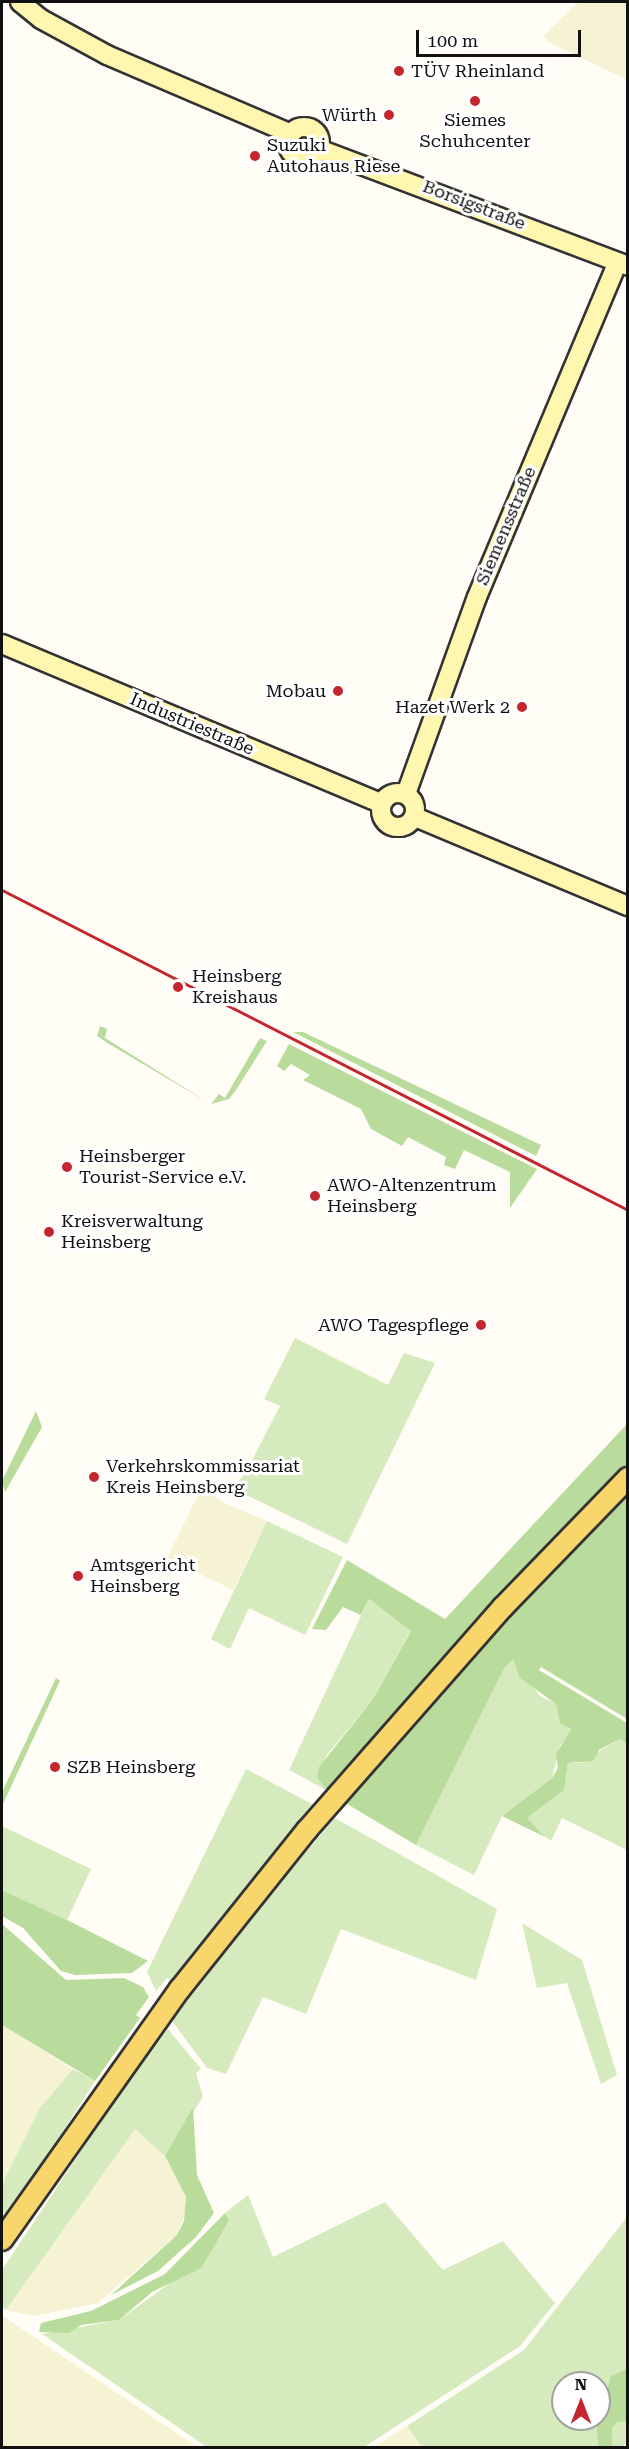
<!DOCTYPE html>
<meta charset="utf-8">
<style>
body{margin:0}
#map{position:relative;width:629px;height:2449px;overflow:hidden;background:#fffdf5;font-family:"Roboto Serif",serif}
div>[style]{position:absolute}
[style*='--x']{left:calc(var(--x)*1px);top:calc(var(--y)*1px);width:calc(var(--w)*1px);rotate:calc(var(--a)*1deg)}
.farmland>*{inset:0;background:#f6f3d4}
.green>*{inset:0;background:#d5ebbd}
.forest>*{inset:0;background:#b9dc9c}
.roads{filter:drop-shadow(2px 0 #333) drop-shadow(-2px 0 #333) drop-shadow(0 2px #333) drop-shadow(0 -2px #333)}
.secondary>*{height:18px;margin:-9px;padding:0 9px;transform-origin:9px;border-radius:9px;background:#fff6b0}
.secondary>.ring{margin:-9px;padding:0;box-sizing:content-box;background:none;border:18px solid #fff6b0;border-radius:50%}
.primary>*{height:20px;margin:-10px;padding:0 10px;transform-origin:10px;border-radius:10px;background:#f9d66b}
.rail>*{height:3px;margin:-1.5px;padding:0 1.5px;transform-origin:1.5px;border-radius:1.5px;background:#c4262e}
.dots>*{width:16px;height:16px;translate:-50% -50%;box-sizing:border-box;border:3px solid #fff;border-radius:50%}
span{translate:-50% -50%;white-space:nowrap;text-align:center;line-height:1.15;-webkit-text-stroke:6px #fff;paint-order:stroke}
.poi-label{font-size:18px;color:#111}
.left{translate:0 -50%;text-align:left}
.right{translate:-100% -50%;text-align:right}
.street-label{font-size:18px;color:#111}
.frame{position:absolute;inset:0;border:3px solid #111;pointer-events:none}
.north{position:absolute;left:551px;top:2371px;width:60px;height:60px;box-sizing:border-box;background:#fff;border:2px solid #a0a0a0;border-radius:50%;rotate:0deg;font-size:16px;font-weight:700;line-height:24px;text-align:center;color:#111}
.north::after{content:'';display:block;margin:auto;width:21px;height:27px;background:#c4262e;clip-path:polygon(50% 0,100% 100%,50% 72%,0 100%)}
.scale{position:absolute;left:416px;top:30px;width:165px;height:27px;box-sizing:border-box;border:3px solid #111;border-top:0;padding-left:8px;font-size:18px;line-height:21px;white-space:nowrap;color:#111;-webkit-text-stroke:4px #fff;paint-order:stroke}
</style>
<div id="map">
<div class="farmland">
<div style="clip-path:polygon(578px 2px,627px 2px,627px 80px,548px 42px,544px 35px)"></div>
<div style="clip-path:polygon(202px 1487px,228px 1505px,267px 1521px,233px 1590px,167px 1558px)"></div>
<div style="clip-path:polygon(2px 2025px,73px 2069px,40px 2108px,2px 2184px)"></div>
<div style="clip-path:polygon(135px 2128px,165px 2156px,186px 2197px,188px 2206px,177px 2235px,98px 2303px,33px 2316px,6px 2310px)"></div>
<div style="clip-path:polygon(3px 2316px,197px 2447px,2px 2448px)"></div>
<div style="clip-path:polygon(407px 2426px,422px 2447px,374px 2447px)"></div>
</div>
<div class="green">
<div style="clip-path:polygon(295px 1338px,388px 1385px,404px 1353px,435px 1363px,347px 1544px,232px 1488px,245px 1474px,280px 1406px,264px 1399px)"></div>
<div style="clip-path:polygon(267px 1521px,343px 1557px,305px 1635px,249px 1608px,230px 1649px,211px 1639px)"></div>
<div style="clip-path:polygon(369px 1599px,411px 1630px,373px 1699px,326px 1756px,317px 1777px,326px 1790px,289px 1770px)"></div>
<div style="clip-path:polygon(513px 1659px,540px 1696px,556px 1704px,560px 1724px,571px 1729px,570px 1735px,560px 1745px,552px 1778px,502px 1816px,474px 1875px,416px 1845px,504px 1669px)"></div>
<div style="clip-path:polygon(620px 1739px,627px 1744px,627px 1850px,562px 1818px,551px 1841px,529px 1825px,527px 1818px,564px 1790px,568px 1763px,580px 1763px)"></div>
<div style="clip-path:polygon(246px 1769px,312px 1804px,171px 1980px,167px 1978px,156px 1991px,147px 1972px)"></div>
<div style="clip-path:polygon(335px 1818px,497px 1909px,476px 1980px,341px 1929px,306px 2014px,263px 1997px,226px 2074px,207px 2068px,172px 2021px,246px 1923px)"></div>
<div style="clip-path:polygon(2px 1826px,91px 1869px,67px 1920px,2px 1890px)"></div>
<div style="clip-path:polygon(522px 1923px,582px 1960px,617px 2075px,601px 2084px,567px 1983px,537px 1988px)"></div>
<div style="clip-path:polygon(168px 2029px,201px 2069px,196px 2073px,203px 2097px,165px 2156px,135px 2129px,6px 2310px,2px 2306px,2px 2270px,135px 2070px)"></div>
<div style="clip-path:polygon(73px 2069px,95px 2081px,2px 2227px,2px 2184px,40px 2108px)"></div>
<div style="clip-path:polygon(248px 2195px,273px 2257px,385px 2202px,443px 2270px,503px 2241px,555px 2303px,520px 2346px,364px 2447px,207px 2447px,42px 2334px,119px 2320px,206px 2257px,229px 2222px,225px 2213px)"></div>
<div style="clip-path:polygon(evenodd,627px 2217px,626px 2443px,621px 2448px,422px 2447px,407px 2426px,524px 2350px,627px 2217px,563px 2383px,599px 2383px,599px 2419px,563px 2419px,563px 2383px)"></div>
</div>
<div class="forest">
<div style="clip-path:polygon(100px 1026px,107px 1029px,105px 1038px,209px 1103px,109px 1044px,97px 1036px)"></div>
<div style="clip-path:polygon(293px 1032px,303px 1032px,541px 1145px,536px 1156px)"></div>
<div style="clip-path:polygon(260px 1038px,267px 1041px,236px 1090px,229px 1099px,211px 1104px,219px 1094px,225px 1098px)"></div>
<div style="clip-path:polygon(289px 1044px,537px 1169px,510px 1208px,510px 1172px,464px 1150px,455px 1169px,444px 1165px,446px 1157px,408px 1137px,402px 1146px,371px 1129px,361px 1109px,303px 1080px,310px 1075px,291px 1064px,284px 1071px,277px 1066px)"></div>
<div style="clip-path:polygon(36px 1411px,42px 1427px,5px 1492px,2px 1481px)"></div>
<div style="clip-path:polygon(627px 1424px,627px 1465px,497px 1600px,326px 1790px,317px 1777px,319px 1767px,373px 1699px,411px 1631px,369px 1599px,361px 1615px,343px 1607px,326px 1630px,312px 1629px,347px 1560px,445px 1619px)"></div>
<div style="clip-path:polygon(627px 1491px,627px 1719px,541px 1667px,539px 1670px,627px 1723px,627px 1744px,620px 1739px,599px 1750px,593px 1761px,568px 1763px,564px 1790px,527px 1818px,545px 1837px,502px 1816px,552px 1778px,558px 1768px,556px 1754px,571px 1729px,560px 1724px,556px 1704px,520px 1678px,513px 1659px,504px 1669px,416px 1845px,347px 1804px,359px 1782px,444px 1687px)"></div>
<div style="clip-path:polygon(56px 1678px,60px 1681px,2px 1806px,2px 1792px)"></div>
<div style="clip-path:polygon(2px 1890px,67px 1920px,148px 1961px,132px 1973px,75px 1975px,61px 1971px,23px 1928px,2px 1916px)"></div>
<div style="clip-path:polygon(2px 1924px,66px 1980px,124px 1978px,143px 1987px,149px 1997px,136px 2015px,140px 2018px,95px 2081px,2px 2025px)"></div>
<div style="clip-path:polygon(193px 2107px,197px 2175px,214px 2213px,196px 2237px,158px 2271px,111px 2295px,177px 2235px,184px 2221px,186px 2197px,165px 2156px)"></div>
<div style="clip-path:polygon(225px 2213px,229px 2221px,201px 2268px,152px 2292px,119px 2320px,81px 2325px,69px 2333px,39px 2332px,41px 2323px,91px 2311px,165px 2274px)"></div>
<div style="clip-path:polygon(627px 2369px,627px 2421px,617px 2422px,612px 2428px,612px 2447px,598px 2447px,597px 2425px,611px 2376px)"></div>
</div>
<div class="roads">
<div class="secondary">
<div style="--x:20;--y:2;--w:27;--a:39"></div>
<div style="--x:41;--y:19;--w:75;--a:28.6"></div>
<div style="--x:107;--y:55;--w:200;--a:23.2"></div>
<div class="ring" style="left:288px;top:127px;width:14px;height:14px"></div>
<div style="--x:319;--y:149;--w:330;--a:20.7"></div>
<div style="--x:2;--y:644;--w:412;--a:22.8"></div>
<div class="ring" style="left:381px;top:793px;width:16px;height:16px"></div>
<div style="--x:406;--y:794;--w:209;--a:-70.2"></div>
<div style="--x:477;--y:597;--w:363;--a:-67.2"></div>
<div style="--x:415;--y:817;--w:231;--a:22.7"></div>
</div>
<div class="primary">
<div style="--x:2;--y:2240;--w:308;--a:-54.7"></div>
<div style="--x:180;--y:1989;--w:203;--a:-51.4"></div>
<div style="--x:307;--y:1830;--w:297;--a:-48.7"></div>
<div style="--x:503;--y:1607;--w:180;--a:-45.9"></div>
</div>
</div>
<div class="rail">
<div style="--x:2;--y:890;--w:703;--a:27.08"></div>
</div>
<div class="dots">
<div style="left:399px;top:71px;background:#c4262e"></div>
<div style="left:475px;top:101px;background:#c4262e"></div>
<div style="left:389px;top:115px;background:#c4262e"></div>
<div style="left:255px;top:156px;background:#c4262e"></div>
<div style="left:338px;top:691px;background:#c4262e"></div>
<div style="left:522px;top:707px;background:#c4262e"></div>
<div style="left:178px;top:987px;background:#c4262e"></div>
<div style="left:67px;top:1167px;background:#c4262e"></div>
<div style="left:315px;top:1196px;background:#c4262e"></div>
<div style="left:49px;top:1232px;background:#c4262e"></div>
<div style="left:481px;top:1325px;background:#c4262e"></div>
<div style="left:94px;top:1477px;background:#c4262e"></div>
<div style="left:78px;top:1576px;background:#c4262e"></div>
<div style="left:55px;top:1767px;background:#c4262e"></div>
</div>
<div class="poi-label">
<span class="left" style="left:411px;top:71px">TÜV Rheinland</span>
<span class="right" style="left:377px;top:115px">Würth</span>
<span style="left:475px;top:131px">Siemes<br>Schuhcenter</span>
<span class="left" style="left:267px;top:156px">Suzuki<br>Autohaus Riese</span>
<span class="right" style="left:326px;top:691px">Mobau</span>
<span class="right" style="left:510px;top:707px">Hazet Werk 2</span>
<span class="left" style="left:192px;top:987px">Heinsberg<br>Kreishaus</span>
<span class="left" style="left:79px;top:1167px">Heinsberger<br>Tourist-Service e.V.</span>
<span class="left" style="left:327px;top:1196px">AWO-Altenzentrum<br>Heinsberg</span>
<span class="left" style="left:61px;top:1232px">Kreisverwaltung<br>Heinsberg</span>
<span class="right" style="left:469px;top:1325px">AWO Tagespflege</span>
<span class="left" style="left:106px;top:1477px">Verkehrskommissariat<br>Kreis Heinsberg</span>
<span class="left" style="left:90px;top:1576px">Amtsgericht<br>Heinsberg</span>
<span class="left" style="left:67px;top:1767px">SZB Heinsberg</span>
</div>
<div class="street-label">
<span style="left:474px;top:205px;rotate:21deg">Borsigstraße</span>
<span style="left:506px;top:526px;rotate:-67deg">Siemensstraße</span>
<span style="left:192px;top:724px;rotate:23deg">Industriestraße</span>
</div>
<div class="frame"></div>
<div class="north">N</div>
<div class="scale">100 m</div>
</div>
